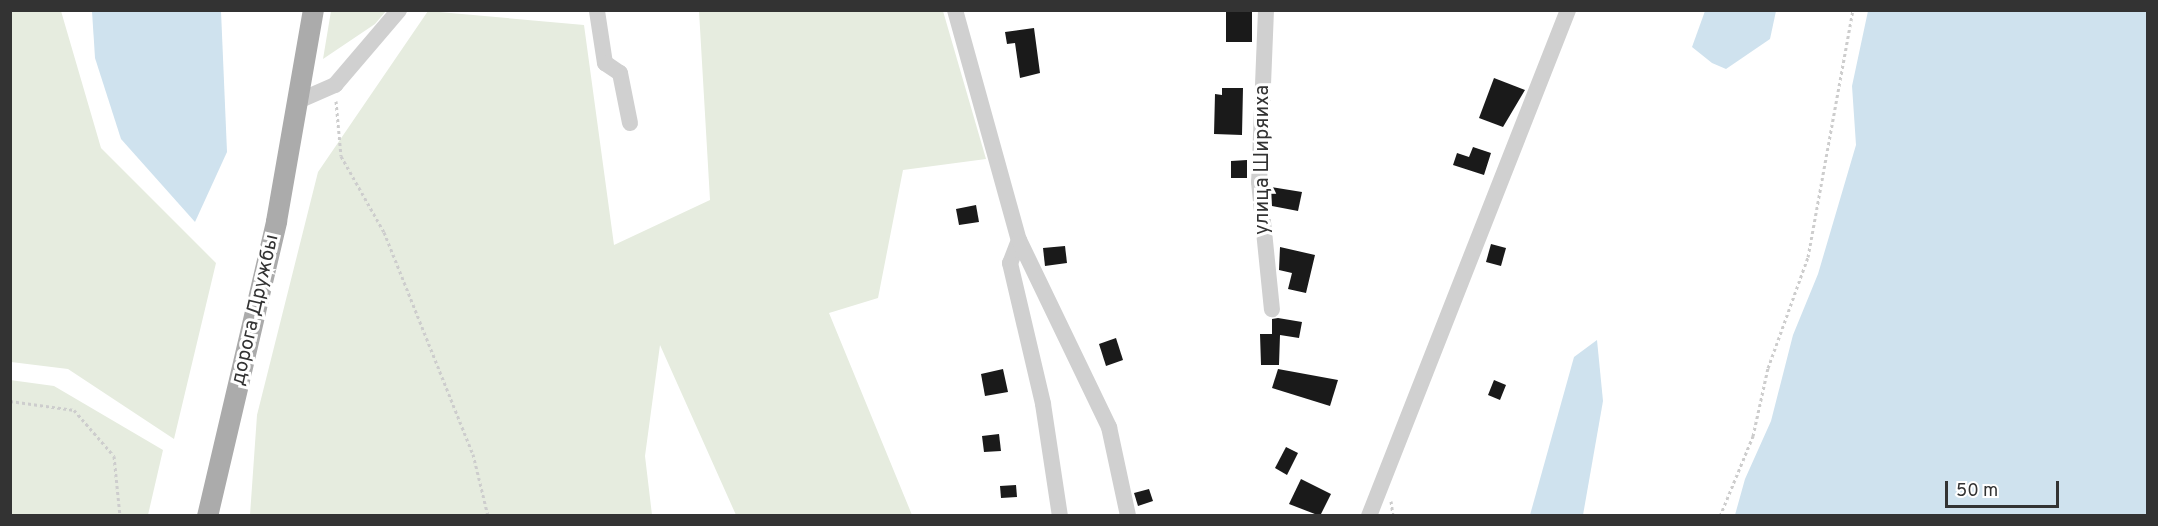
<!DOCTYPE html>
<meta charset="utf-8">
<style>
body{margin:0}
#map{position:relative;width:2158px;height:526px;overflow:hidden;background:#fff;font-family:Overpass,sans-serif}
div>[style]{position:absolute}
[style*='--x']{left:calc(var(--x)*1px);top:calc(var(--y)*1px);width:calc(var(--w)*1px);rotate:calc(var(--a)*1deg)}
.green>*{inset:0;background:#e6ecdf}
.water>*{inset:0;background:#cfe2ee}
.building>*{inset:0;background:#1a1a1a}
.path>*{height:3px;margin-top:-1.5px;transform-origin:0;background:repeating-linear-gradient(90deg,#cdcdcd 0 3px,transparent 0 6px)}
.minor>*{height:16px;margin:-8px;padding:0 8px;transform-origin:8px;border-radius:8px;background:#d0d0d0}
.major>*{height:21px;margin:-10.5px;padding:0 10.5px;transform-origin:10.5px;border-radius:10.5px;background:#ababab}
span{translate:-50% -50%;white-space:nowrap;text-align:center;line-height:1.15;-webkit-text-stroke:6px #fff;paint-order:stroke}
.street-label{font-size:20px;color:#333}
.frame{position:absolute;inset:0;border:12px solid #333;pointer-events:none}
.scale{position:absolute;left:1945px;top:481px;width:114px;height:27px;box-sizing:border-box;border:3px solid #333;border-top:0;padding-left:8px;font-size:18px;line-height:21px;white-space:nowrap;color:#333;-webkit-text-stroke:4px #fff;paint-order:stroke}
</style>
<div id="map">
<div class="green">
<div style="clip-path:polygon(11px 10px,61px 11px,101px 148px,216px 263px,174px 439px,68px 369px,11px 362px)"></div>
<div style="clip-path:polygon(331px 11px,331px 10px,386px 11px,375px 24px,323px 59px)"></div>
<div style="clip-path:polygon(428px 11px,584px 25px,614px 245px,710px 200px,699px 11px,943px 11px,986px 159px,903px 170px,878px 298px,829px 313px,912px 515px,736px 515px,660px 345px,645px 456px,652px 515px,250px 515px,257px 415px,318px 172px)"></div>
<div style="clip-path:polygon(10px 380px,54px 386px,163px 450px,148px 515px,11px 515px)"></div>
</div>
<div class="water">
<div style="clip-path:polygon(92px 11px,221px 11px,227px 152px,195px 222px,121px 139px,95px 58px)"></div>
<div style="clip-path:polygon(1705px 11px,1776px 11px,1770px 39px,1726px 69px,1712px 63px,1692px 47px)"></div>
<div style="clip-path:polygon(1868px 11px,2147px 11px,2147px 515px,1735px 515px,1745px 479px,1771px 421px,1793px 335px,1818px 274px,1856px 145px,1852px 86px)"></div>
<div style="clip-path:polygon(1597px 340px,1603px 401px,1583px 515px,1530px 515px,1574px 357px)"></div>
</div>
<div class="building">
<div style="clip-path:polygon(1226px 10px,1252px 10px,1252px 42px,1226px 42px)"></div>
<div style="clip-path:polygon(1034px 28px,1040px 73px,1020px 78px,1015px 43px,1007px 44px,1005px 32px)"></div>
<div style="clip-path:polygon(1494px 78px,1525px 90px,1503px 127px,1479px 118px)"></div>
<div style="clip-path:polygon(1222px 88px,1243px 88px,1242px 135px,1214px 134px,1215px 94px,1222px 95px)"></div>
<div style="clip-path:polygon(1473px 147px,1491px 153px,1484px 175px,1453px 165px,1457px 153px,1469px 157px)"></div>
<div style="clip-path:polygon(1247px 160px,1247px 178px,1231px 178px,1231px 161px)"></div>
<div style="clip-path:polygon(1271px 187px,1302px 192px,1298px 211px,1272px 206px)"></div>
<div style="clip-path:polygon(976px 205px,979px 222px,959px 225px,956px 209px)"></div>
<div style="clip-path:polygon(1491px 244px,1506px 248px,1501px 266px,1486px 262px)"></div>
<div style="clip-path:polygon(1065px 246px,1067px 263px,1045px 266px,1043px 248px)"></div>
<div style="clip-path:polygon(1280px 247px,1315px 255px,1306px 293px,1288px 289px,1292px 273px,1279px 270px)"></div>
<div style="clip-path:polygon(1278px 318px,1302px 322px,1299px 338px,1280px 335px,1279px 365px,1261px 365px,1260px 334px,1272px 334px,1272px 319px)"></div>
<div style="clip-path:polygon(1116px 338px,1123px 360px,1106px 366px,1099px 344px)"></div>
<div style="clip-path:polygon(1003px 369px,1008px 392px,985px 396px,981px 374px)"></div>
<div style="clip-path:polygon(1278px 369px,1338px 380px,1330px 406px,1272px 388px)"></div>
<div style="clip-path:polygon(1494px 380px,1506px 385px,1500px 400px,1488px 395px)"></div>
<div style="clip-path:polygon(999px 434px,1001px 451px,984px 452px,982px 436px)"></div>
<div style="clip-path:polygon(1286px 447px,1298px 453px,1287px 475px,1275px 468px)"></div>
<div style="clip-path:polygon(1301px 479px,1331px 494px,1320px 516px,1289px 504px)"></div>
<div style="clip-path:polygon(1016px 485px,1017px 497px,1001px 498px,1000px 486px)"></div>
<div style="clip-path:polygon(1149px 489px,1153px 501px,1138px 506px,1134px 493px)"></div>
</div>
<div class="path">
<div style="--x:336;--y:101;--w:55;--a:84.8"></div>
<div style="--x:341;--y:156;--w:87;--a:60.5"></div>
<div style="--x:384;--y:232;--w:239;--a:68.2"></div>
<div style="--x:473;--y:454;--w:64;--a:76.4"></div>
<div style="--x:10;--y:401;--w:65;--a:8"></div>
<div style="--x:74;--y:410;--w:61;--a:49"></div>
<div style="--x:114;--y:456;--w:60;--a:84.3"></div>
<div style="--x:1391;--y:501;--w:15;--a:82"></div>
<div style="--x:1720;--y:516;--w:87;--a:-67.6"></div>
<div style="--x:1753;--y:436;--w:70;--a:-77.6"></div>
<div style="--x:1768;--y:368;--w:118;--a:-70.2"></div>
<div style="--x:1808;--y:257;--w:251;--a:-79.7"></div>
</div>
<div class="minor">
<div style="--x:955;--y:10;--w:239;--a:74.5"></div>
<div style="--x:1019;--y:240;--w:25;--a:111"></div>
<div style="--x:1010;--y:263;--w:145;--a:76.8"></div>
<div style="--x:1043;--y:404;--w:113;--a:81.4"></div>
<div style="--x:1266;--y:10;--w:172;--a:92.3"></div>
<div style="--x:1259;--y:182;--w:128;--a:84.2"></div>
<div style="--x:597;--y:11;--w:53;--a:81.3"></div>
<div style="--x:605;--y:63;--w:18;--a:34"></div>
<div style="--x:620;--y:73;--w:51;--a:78.7"></div>
<div style="--x:296;--y:102;--w:43;--a:-23.6"></div>
<div style="--x:335;--y:85;--w:99;--a:-49.5"></div>
<div style="--x:1019;--y:240;--w:208;--a:64.3"></div>
<div style="--x:1109;--y:427;--w:91;--a:77.9"></div>
<div style="--x:1369;--y:516;--w:544;--a:-68.53"></div>
</div>
<div class="major">
<div style="--x:207;--y:516;--w:303;--a:-76.8"></div>
<div style="--x:276;--y:221;--w:214;--a:-80.1"></div>
</div>
<div class="street-label">
<span style="left:1263px;top:160px;rotate:-90deg">улица Ширяиха</span>
<span style="left:256px;top:310px;rotate:-77deg">дорога Дружбы</span>
</div>
<div class="frame"></div>
<div class="scale">50 m</div>
</div>
